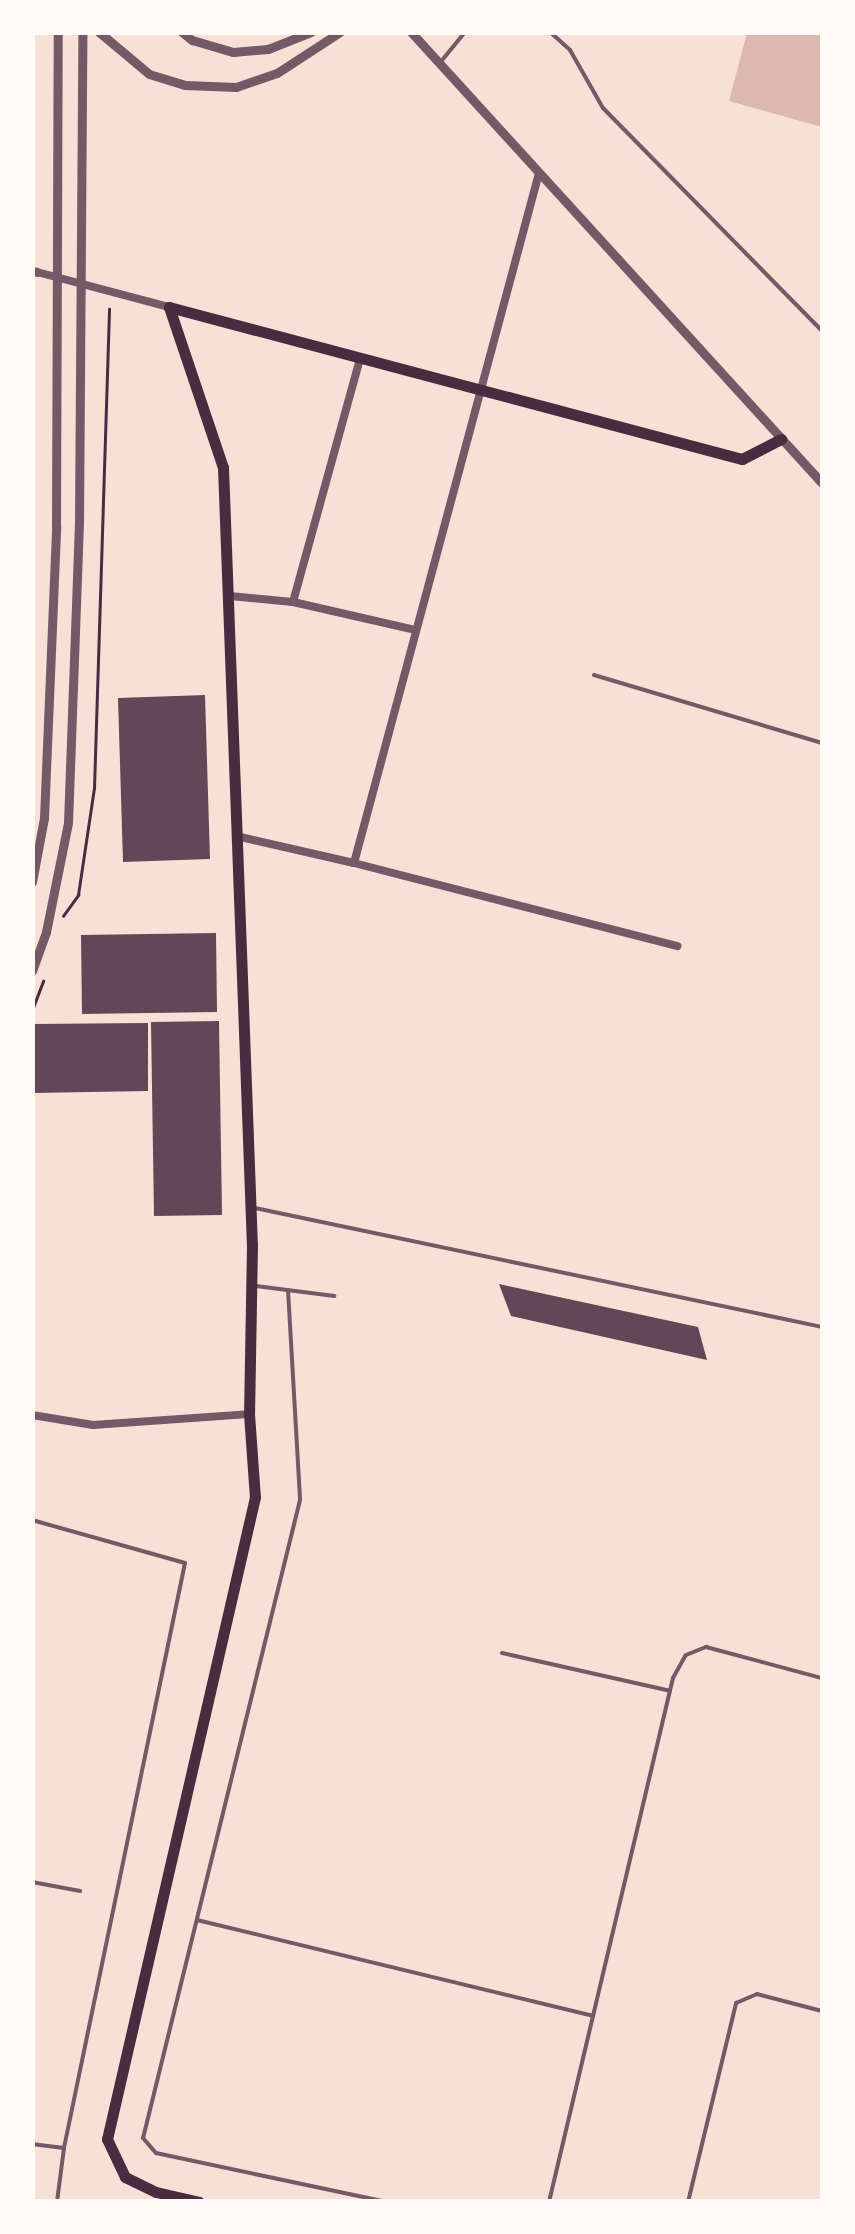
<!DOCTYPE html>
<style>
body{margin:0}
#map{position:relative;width:855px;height:2234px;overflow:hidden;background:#f7e1d7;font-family:Barlow,sans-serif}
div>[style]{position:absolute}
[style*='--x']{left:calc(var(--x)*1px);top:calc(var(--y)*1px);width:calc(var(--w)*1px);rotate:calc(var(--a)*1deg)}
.water>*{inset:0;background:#dcb8b0}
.building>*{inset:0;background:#644757}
.path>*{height:2.5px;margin:-1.25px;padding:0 1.25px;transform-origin:1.25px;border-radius:1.25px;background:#4a2c40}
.service>*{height:4px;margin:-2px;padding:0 2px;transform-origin:2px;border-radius:2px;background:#755966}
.minor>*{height:8px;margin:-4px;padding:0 4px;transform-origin:4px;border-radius:4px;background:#755966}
.tertiary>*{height:9px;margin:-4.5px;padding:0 4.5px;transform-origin:4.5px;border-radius:4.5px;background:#755966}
.primary>*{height:11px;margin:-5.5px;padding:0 5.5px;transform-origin:5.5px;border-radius:5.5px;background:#4a2c40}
span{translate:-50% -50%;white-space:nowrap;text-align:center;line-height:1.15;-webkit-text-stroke:8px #fffaf5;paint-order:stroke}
.frame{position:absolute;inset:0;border:35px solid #fffaf5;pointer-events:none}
</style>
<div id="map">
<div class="water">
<div style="clip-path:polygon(747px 33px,822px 33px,822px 127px,729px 101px)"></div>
</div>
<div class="building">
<div style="clip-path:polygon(205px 695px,210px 859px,123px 862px,118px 698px)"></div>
<div style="clip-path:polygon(216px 933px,217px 1012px,82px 1014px,81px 935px)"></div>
<div style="clip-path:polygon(219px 1021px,222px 1215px,154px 1216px,151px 1022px)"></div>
<div style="clip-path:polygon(148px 1023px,148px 1091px,32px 1093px,32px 1024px)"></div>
<div style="clip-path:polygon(499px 1284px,698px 1327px,707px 1360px,511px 1316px)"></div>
</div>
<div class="path">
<div style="--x:63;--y:916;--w:26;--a:-54"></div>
<div style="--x:78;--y:895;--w:108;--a:-81.5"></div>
<div style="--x:94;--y:788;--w:479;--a:-88.2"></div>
<div style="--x:32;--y:1010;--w:31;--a:-69"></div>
</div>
<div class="service">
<div style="--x:550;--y:32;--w:27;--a:42"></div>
<div style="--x:570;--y:50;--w:67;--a:60.4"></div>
<div style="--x:603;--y:108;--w:313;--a:45.5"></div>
<div style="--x:439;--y:64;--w:41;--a:-50.9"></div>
<div style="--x:594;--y:675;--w:238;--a:16.6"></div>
<div style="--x:255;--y:1208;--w:579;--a:11.85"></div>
<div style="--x:256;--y:1286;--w:79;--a:7.3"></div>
<div style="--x:288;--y:1290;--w:210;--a:86.7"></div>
<div style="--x:300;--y:1500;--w:657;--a:103.82"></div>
<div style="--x:143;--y:2138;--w:20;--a:49"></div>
<div style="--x:156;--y:2153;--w:236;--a:12"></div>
<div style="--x:32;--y:1520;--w:159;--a:15.7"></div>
<div style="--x:185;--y:1563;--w:597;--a:101.69"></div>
<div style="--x:64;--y:2148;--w:54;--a:97.4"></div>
<div style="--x:502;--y:1653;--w:172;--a:12.7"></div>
<div style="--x:32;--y:1882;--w:49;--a:10.6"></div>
<div style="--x:197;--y:1920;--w:407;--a:13.6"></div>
<div style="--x:32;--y:2144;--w:32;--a:7"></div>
<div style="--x:549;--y:2202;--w:538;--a:-76.69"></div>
<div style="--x:673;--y:1678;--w:26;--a:-61"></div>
<div style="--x:686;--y:1655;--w:22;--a:-22"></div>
<div style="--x:706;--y:1647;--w:120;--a:15"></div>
<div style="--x:688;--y:2202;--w:205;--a:-76.4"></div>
<div style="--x:736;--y:2003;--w:23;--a:-23"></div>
<div style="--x:757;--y:1994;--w:67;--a:14.7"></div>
</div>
<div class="minor">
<div style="--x:539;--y:173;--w:714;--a:105.01"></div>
<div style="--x:354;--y:863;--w:334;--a:14.4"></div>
<div style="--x:37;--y:272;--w:137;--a:14.9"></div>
<div style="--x:230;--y:596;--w:63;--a:5.4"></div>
<div style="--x:293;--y:602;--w:125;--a:12.9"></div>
<div style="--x:293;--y:602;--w:253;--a:-74.6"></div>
<div style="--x:236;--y:836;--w:121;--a:12.9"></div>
<div style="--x:32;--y:1415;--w:62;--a:9.3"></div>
<div style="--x:93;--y:1425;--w:156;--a:-4"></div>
</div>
<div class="tertiary">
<div style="--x:99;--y:32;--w:65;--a:40"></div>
<div style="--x:149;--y:74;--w:38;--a:17"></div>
<div style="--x:185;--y:85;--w:51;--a:2.2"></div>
<div style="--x:236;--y:87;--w:43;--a:-18.9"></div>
<div style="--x:277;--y:73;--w:75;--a:-33.1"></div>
<div style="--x:182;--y:32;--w:13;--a:39"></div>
<div style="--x:192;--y:40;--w:43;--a:16.3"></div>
<div style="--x:233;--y:52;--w:35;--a:-5"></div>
<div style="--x:268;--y:49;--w:46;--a:-21.6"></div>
<div style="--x:411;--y:32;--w:610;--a:47.66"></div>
<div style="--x:32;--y:271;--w:5;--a:11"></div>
<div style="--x:32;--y:882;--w:65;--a:-79.4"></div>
<div style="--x:44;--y:818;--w:292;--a:-87.6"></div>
<div style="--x:56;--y:526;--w:494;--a:-89.8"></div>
<div style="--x:32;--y:971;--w:41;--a:-70.3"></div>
<div style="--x:46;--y:932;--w:111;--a:-78.6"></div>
<div style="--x:68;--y:823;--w:300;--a:-87.9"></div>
<div style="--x:79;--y:523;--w:491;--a:-89.6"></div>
</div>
<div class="primary">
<div style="--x:169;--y:307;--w:169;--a:71.4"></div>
<div style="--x:223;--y:467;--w:779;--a:87.87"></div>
<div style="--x:252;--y:1245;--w:169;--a:91"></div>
<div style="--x:249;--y:1414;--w:83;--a:85.9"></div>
<div style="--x:255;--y:1497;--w:659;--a:102.98"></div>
<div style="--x:107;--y:2139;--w:42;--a:64.7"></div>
<div style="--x:125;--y:2177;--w:34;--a:26"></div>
<div style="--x:156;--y:2192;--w:44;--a:13.1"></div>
<div style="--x:169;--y:307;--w:593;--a:14.86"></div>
<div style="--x:742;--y:459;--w:44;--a:-27.1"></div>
</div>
<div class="frame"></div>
</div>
